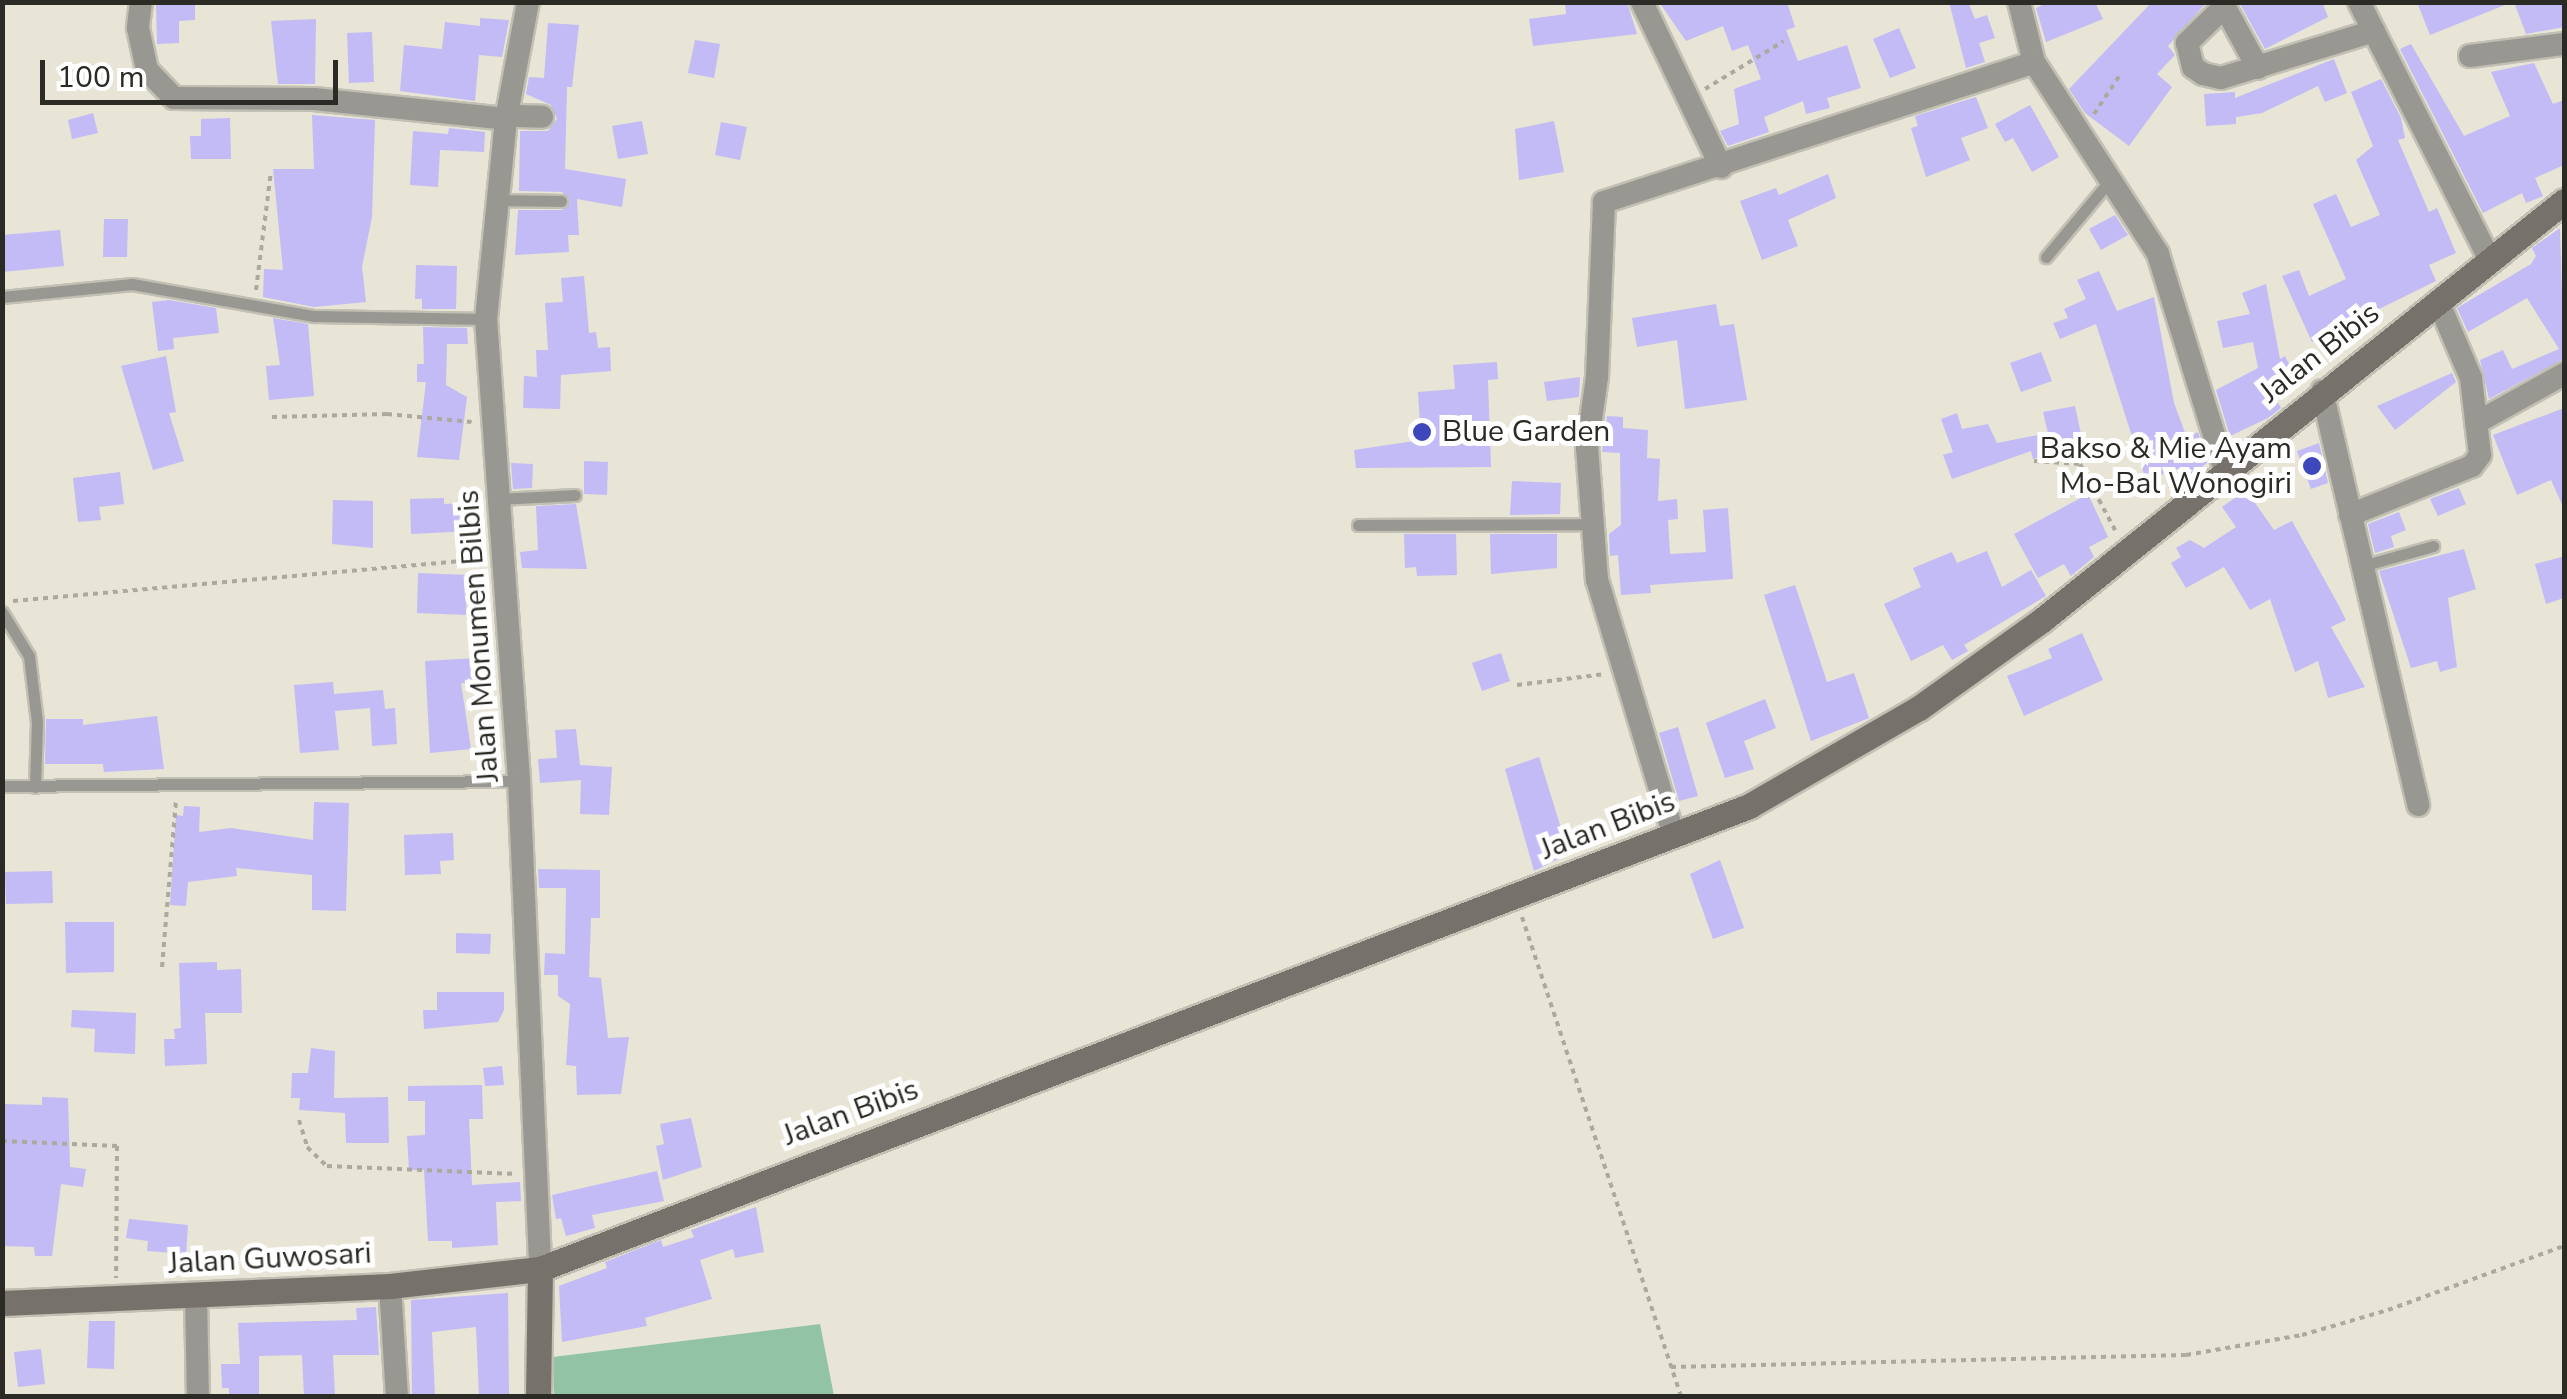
<!DOCTYPE html>
<style>
body{margin:0}
#map{position:relative;width:2567px;height:1399px;overflow:hidden;background:#e8e4d6;font-family:"Nunito Sans",sans-serif}
div>[style]{position:absolute}
[style*='--x']{left:calc(var(--x)*1px);top:calc(var(--y)*1px);width:calc(var(--w)*1px);rotate:calc(var(--a)*1deg)}
.green>*{inset:0;background:#92c3a5}
.building>*{inset:0;background:#c2bbf5}
.path>*{height:4px;margin-top:-2px;transform-origin:0;background:repeating-linear-gradient(90deg,#aca99e 0 5px,transparent 0 10px)}
.roads{filter:drop-shadow(2px 0 #c2bfb3) drop-shadow(-2px 0 #c2bfb3) drop-shadow(0 2px #c2bfb3) drop-shadow(0 -2px #c2bfb3)}
.lane>*{height:11px;margin:-5.5px;padding:0 5.5px;transform-origin:5.5px;border-radius:5.5px;background:#999792}
.street>*{height:22px;margin:-11px;padding:0 11px;transform-origin:11px;border-radius:11px;background:#999792}
.secondary>*{height:25px;margin:-12.5px;padding:0 12.5px;transform-origin:12.5px;border-radius:12.5px;background:#76726b}
.dots>*{width:28px;height:28px;translate:-50% -50%;box-sizing:border-box;border:5px solid #fff;border-radius:50%}
span{translate:-50% -50%;white-space:nowrap;text-align:center;line-height:1.15;-webkit-text-stroke:10px #fff;paint-order:stroke}
.street-label{font-size:30px;color:#2c2a25}
.poi-label{font-size:30px;color:#2c2a25}
.left{translate:0 -50%;text-align:left}
.right{translate:-100% -50%;text-align:right}
.frame{position:absolute;inset:0;border:5px solid #2c2a25;pointer-events:none}
.scale{position:absolute;left:40px;top:60px;width:298px;height:45px;box-sizing:border-box;border:5px solid #2c2a25;border-top:0;padding-left:12px;font-size:30px;line-height:35px;white-space:nowrap;color:#2c2a25;-webkit-text-stroke:8px #fff;paint-order:stroke}
</style>
<div id="map">
<div class="green">
<div style="clip-path:polygon(820px 1324px,834px 1396px,554px 1396px,553px 1357px)"></div>
</div>
<div class="building">
<div style="clip-path:polygon(156px 2px,195px 2px,195px 20px,179px 21px,179px 43px,157px 44px)"></div>
<div style="clip-path:polygon(1565px 2px,1627px 2px,1637px 34px,1533px 46px,1529px 19px,1566px 14px)"></div>
<div style="clip-path:polygon(1659px 2px,1787px 2px,1795px 27px,1786px 30px,1798px 61px,1847px 45px,1861px 88px,1827px 98px,1830px 108px,1806px 114px,1803px 101px,1764px 117px,1769px 132px,1728px 146px,1720px 131px,1739px 124px,1734px 89px,1761px 79px,1748px 45px,1732px 51px,1723px 26px,1686px 41px)"></div>
<div style="clip-path:polygon(1949px 2px,1968px 2px,1975px 19px,1987px 15px,1995px 38px,1979px 43px,1985px 62px,1966px 68px)"></div>
<div style="clip-path:polygon(2049px 2px,2095px 2px,2103px 19px,2046px 42px,2036px 8px)"></div>
<div style="clip-path:polygon(2152px 2px,2207px 2px,2168px 46px,2175px 55px,2157px 74px,2172px 87px,2129px 146px,2085px 113px,2069px 89px)"></div>
<div style="clip-path:polygon(2239px 2px,2322px 2px,2328px 17px,2265px 49px)"></div>
<div style="clip-path:polygon(2417px 2px,2510px 2px,2510px 3px,2430px 35px)"></div>
<div style="clip-path:polygon(2514px 2px,2564px 2px,2564px 27px,2526px 34px)"></div>
<div style="clip-path:polygon(480px 18px,509px 20px,502px 57px,479px 55px,475px 101px,400px 91px,404px 45px,442px 49px,445px 22px,480px 26px)"></div>
<div style="clip-path:polygon(316px 19px,315px 84px,278px 84px,271px 21px)"></div>
<div style="clip-path:polygon(548px 23px,579px 25px,572px 87px,567px 87px,565px 169px,626px 179px,622px 207px,577px 199px,579px 235px,568px 235px,569px 252px,515px 255px,518px 210px,562px 210px,570px 202px,562px 192px,519px 191px,520px 131px,548px 131px,557px 119px,551px 105px,526px 94px,529px 77px,544px 78px)"></div>
<div style="clip-path:polygon(1899px 28px,1916px 68px,1890px 78px,1873px 39px)"></div>
<div style="clip-path:polygon(372px 32px,374px 82px,349px 83px,347px 33px)"></div>
<div style="clip-path:polygon(695px 40px,720px 44px,714px 78px,688px 73px)"></div>
<div style="clip-path:polygon(2411px 44px,2464px 136px,2510px 116px,2491px 72px,2534px 63px,2553px 104px,2564px 100px,2564px 165px,2535px 178px,2543px 196px,2526px 203px,2522px 193px,2483px 213px,2400px 49px)"></div>
<div style="clip-path:polygon(2334px 59px,2347px 93px,2325px 102px,2318px 86px,2262px 113px,2236px 117px,2236px 124px,2206px 126px,2204px 94px,2235px 92px,2235px 98px)"></div>
<div style="clip-path:polygon(2381px 79px,2401px 118px,2405px 138px,2398px 140px,2429px 212px,2437px 208px,2456px 253px,2429px 265px,2436px 281px,2312px 342px,2282px 276px,2299px 270px,2309px 296px,2346px 279px,2313px 204px,2336px 194px,2351px 227px,2380px 215px,2356px 160px,2373px 146px,2351px 92px)"></div>
<div style="clip-path:polygon(1976px 97px,1988px 128px,1961px 138px,1970px 160px,1926px 177px,1911px 128px,1918px 126px,1915px 116px)"></div>
<div style="clip-path:polygon(2030px 105px,2059px 157px,2032px 172px,2013px 138px,2005px 142px,1995px 124px)"></div>
<div style="clip-path:polygon(93px 113px,98px 133px,72px 139px,68px 120px)"></div>
<div style="clip-path:polygon(312px 115px,375px 120px,372px 217px,362px 267px,366px 302px,314px 307px,263px 297px,264px 269px,283px 270px,273px 169px,314px 169px)"></div>
<div style="clip-path:polygon(230px 118px,231px 159px,191px 159px,190px 136px,201px 136px,201px 119px)"></div>
<div style="clip-path:polygon(642px 121px,648px 154px,618px 159px,612px 126px)"></div>
<div style="clip-path:polygon(1554px 121px,1564px 172px,1519px 180px,1515px 129px)"></div>
<div style="clip-path:polygon(721px 122px,747px 127px,740px 160px,715px 155px)"></div>
<div style="clip-path:polygon(449px 128px,485px 132px,484px 152px,440px 150px,438px 187px,410px 185px,413px 131px,448px 134px)"></div>
<div style="clip-path:polygon(1828px 174px,1836px 198px,1788px 220px,1798px 246px,1762px 260px,1740px 201px,1776px 188px,1779px 195px)"></div>
<div style="clip-path:polygon(2115px 215px,2128px 235px,2101px 250px,2089px 229px)"></div>
<div style="clip-path:polygon(104px 219px,128px 219px,127px 257px,103px 257px)"></div>
<div style="clip-path:polygon(2560px 228px,2564px 359px,2489px 399px,2480px 360px,2503px 350px,2512px 369px,2559px 349px,2527px 298px,2468px 332px,2457px 308px,2531px 264px,2536px 256px,2532px 248px)"></div>
<div style="clip-path:polygon(60px 230px,64px 266px,2px 272px,2px 235px)"></div>
<div style="clip-path:polygon(416px 265px,457px 266px,456px 309px,422px 309px,422px 299px,415px 299px)"></div>
<div style="clip-path:polygon(2099px 271px,2117px 311px,2154px 297px,2174px 403px,2187px 438px,2198px 432px,2207px 463px,2185px 479px,2180px 468px,2146px 480px,2096px 324px,2060px 339px,2053px 323px,2068px 318px,2064px 309px,2086px 299px,2077px 280px)"></div>
<div style="clip-path:polygon(584px 276px,589px 333px,596px 332px,598px 348px,610px 347px,611px 371px,561px 375px,560px 409px,523px 408px,524px 376px,537px 377px,536px 350px,548px 350px,545px 303px,563px 302px,561px 278px)"></div>
<div style="clip-path:polygon(2266px 284px,2280px 359px,2285px 356px,2299px 384px,2274px 396px,2281px 408px,2268px 418px,2230px 436px,2216px 390px,2258px 368px,2253px 342px,2223px 348px,2217px 321px,2250px 314px,2242px 293px)"></div>
<div style="clip-path:polygon(169px 300px,216px 308px,219px 333px,173px 338px,174px 349px,158px 351px,152px 302px)"></div>
<div style="clip-path:polygon(1716px 304px,1720px 326px,1734px 324px,1747px 400px,1685px 409px,1677px 340px,1637px 347px,1632px 318px)"></div>
<div style="clip-path:polygon(273px 318px,308px 324px,314px 396px,269px 400px,266px 366px,280px 365px)"></div>
<div style="clip-path:polygon(423px 327px,467px 328px,468px 344px,447px 344px,446px 385px,467px 397px,459px 460px,417px 457px,426px 382px,417px 382px,417px 364px,424px 364px)"></div>
<div style="clip-path:polygon(2041px 352px,2052px 381px,2021px 392px,2010px 363px)"></div>
<div style="clip-path:polygon(166px 356px,176px 412px,169px 413px,184px 461px,153px 470px,121px 366px)"></div>
<div style="clip-path:polygon(1497px 362px,1498px 379px,1488px 380px,1491px 467px,1356px 468px,1354px 450px,1421px 440px,1418px 392px,1455px 389px,1453px 365px)"></div>
<div style="clip-path:polygon(2452px 373px,2456px 382px,2395px 430px,2377px 406px)"></div>
<div style="clip-path:polygon(1580px 377px,1579px 397px,1547px 401px,1544px 382px)"></div>
<div style="clip-path:polygon(2075px 406px,2084px 448px,2033px 459px,2031px 451px,1952px 479px,1943px 455px,1953px 452px,1941px 419px,1957px 413px,1962px 429px,1988px 424px,1997px 443px,2048px 433px,2043px 412px)"></div>
<div style="clip-path:polygon(2564px 408px,2564px 509px,2551px 480px,2517px 495px,2493px 435px)"></div>
<div style="clip-path:polygon(1607px 416px,1623px 417px,1623px 428px,1648px 430px,1647px 458px,1660px 459px,1658px 501px,1677px 499px,1678px 519px,1668px 520px,1670px 554px,1706px 552px,1703px 510px,1728px 508px,1733px 579px,1650px 585px,1651px 593px,1621px 595px,1618px 555px,1610px 556px,1609px 534px,1621px 525px,1620px 453px,1602px 452px)"></div>
<div style="clip-path:polygon(2319px 443px,2328px 483px,2311px 489px,2297px 451px)"></div>
<div style="clip-path:polygon(584px 461px,608px 462px,607px 495px,584px 494px)"></div>
<div style="clip-path:polygon(511px 463px,533px 464px,532px 488px,513px 489px)"></div>
<div style="clip-path:polygon(120px 472px,124px 504px,99px 507px,101px 520px,78px 522px,73px 478px)"></div>
<div style="clip-path:polygon(1512px 481px,1561px 483px,1560px 514px,1510px 515px)"></div>
<div style="clip-path:polygon(2459px 488px,2466px 504px,2438px 516px,2430px 499px)"></div>
<div style="clip-path:polygon(2246px 490px,2274px 530px,2292px 521px,2339px 606px,2346px 620px,2331px 627px,2365px 687px,2328px 698px,2318px 661px,2295px 672px,2270px 599px,2250px 610px,2224px 567px,2186px 588px,2171px 563px,2181px 557px,2176px 548px,2190px 540px,2204px 548px,2236px 527px,2222px 507px)"></div>
<div style="clip-path:polygon(2088px 494px,2108px 537px,2089px 547px,2094px 557px,2071px 576px,2064px 564px,2038px 578px,2014px 534px)"></div>
<div style="clip-path:polygon(444px 498px,444px 504px,471px 503px,472px 531px,411px 534px,410px 499px)"></div>
<div style="clip-path:polygon(333px 500px,373px 501px,373px 548px,332px 544px)"></div>
<div style="clip-path:polygon(576px 504px,587px 569px,522px 568px,520px 552px,538px 550px,536px 506px)"></div>
<div style="clip-path:polygon(2399px 512px,2406px 530px,2391px 536px,2394px 547px,2375px 553px,2368px 524px)"></div>
<div style="clip-path:polygon(1404px 534px,1456px 534px,1457px 575px,1417px 576px,1416px 567px,1405px 568px)"></div>
<div style="clip-path:polygon(1490px 534px,1557px 534px,1557px 568px,1491px 574px)"></div>
<div style="clip-path:polygon(2464px 549px,2476px 589px,2448px 598px,2457px 667px,2440px 672px,2437px 661px,2411px 668px,2379px 571px)"></div>
<div style="clip-path:polygon(1987px 551px,2002px 587px,2031px 570px,2046px 596px,1964px 645px,1968px 651px,1952px 660px,1943px 645px,1911px 661px,1884px 604px,1921px 587px,1913px 568px,1952px 552px,1957px 563px)"></div>
<div style="clip-path:polygon(2562px 557px,2564px 598px,2546px 604px,2535px 564px)"></div>
<div style="clip-path:polygon(418px 573px,467px 575px,466px 615px,417px 613px)"></div>
<div style="clip-path:polygon(1795px 585px,1827px 682px,1854px 673px,1869px 718px,1811px 741px,1764px 595px)"></div>
<div style="clip-path:polygon(2082px 633px,2103px 680px,2024px 716px,2007px 676px,2052px 658px,2048px 649px)"></div>
<div style="clip-path:polygon(1501px 653px,1510px 681px,1482px 691px,1472px 663px)"></div>
<div style="clip-path:polygon(477px 658px,478px 682px,461px 683px,471px 749px,430px 753px,425px 661px)"></div>
<div style="clip-path:polygon(333px 682px,334px 694px,383px 690px,385px 709px,395px 708px,397px 744px,372px 746px,370px 708px,335px 711px,339px 750px,300px 753px,294px 685px)"></div>
<div style="clip-path:polygon(1765px 699px,1776px 728px,1744px 741px,1754px 769px,1725px 778px,1706px 723px)"></div>
<div style="clip-path:polygon(157px 716px,164px 769px,104px 772px,103px 764px,45px 764px,46px 719px,83px 719px,83px 725px)"></div>
<div style="clip-path:polygon(1678px 727px,1698px 796px,1679px 801px,1659px 733px)"></div>
<div style="clip-path:polygon(576px 729px,580px 765px,612px 767px,609px 815px,580px 814px,581px 780px,540px 783px,538px 759px,557px 758px,555px 730px)"></div>
<div style="clip-path:polygon(1539px 757px,1569px 854px,1534px 871px,1505px 769px)"></div>
<div style="clip-path:polygon(314px 802px,349px 803px,346px 911px,312px 910px,312px 875px,236px 868px,237px 876px,188px 882px,186px 906px,170px 905px,176px 815px,183px 816px,184px 806px,200px 807px,199px 832px,231px 828px,313px 840px)"></div>
<div style="clip-path:polygon(453px 833px,454px 860px,440px 861px,441px 874px,405px 875px,404px 835px)"></div>
<div style="clip-path:polygon(1720px 860px,1744px 928px,1713px 939px,1690px 874px)"></div>
<div style="clip-path:polygon(538px 869px,600px 870px,600px 918px,591px 918px,589px 977px,601px 978px,608px 1038px,629px 1037px,621px 1094px,577px 1095px,576px 1066px,566px 1065px,570px 1004px,558px 996px,558px 975px,544px 975px,545px 953px,565px 954px,566px 888px,539px 888px)"></div>
<div style="clip-path:polygon(52px 871px,53px 903px,6px 904px,5px 872px)"></div>
<div style="clip-path:polygon(65px 922px,114px 922px,114px 972px,66px 973px)"></div>
<div style="clip-path:polygon(456px 933px,491px 934px,490px 954px,456px 953px)"></div>
<div style="clip-path:polygon(217px 962px,217px 970px,241px 969px,242px 1013px,205px 1013px,207px 1064px,165px 1066px,164px 1039px,175px 1039px,174px 1029px,181px 1028px,179px 963px)"></div>
<div style="clip-path:polygon(437px 992px,504px 992px,504px 1010px,498px 1022px,424px 1029px,423px 1010px,437px 1010px)"></div>
<div style="clip-path:polygon(72px 1010px,136px 1013px,135px 1054px,94px 1052px,95px 1029px,71px 1027px)"></div>
<div style="clip-path:polygon(311px 1048px,335px 1051px,334px 1098px,388px 1097px,389px 1143px,346px 1143px,345px 1113px,299px 1110px,300px 1098px,291px 1098px,292px 1073px,308px 1073px)"></div>
<div style="clip-path:polygon(502px 1066px,504px 1085px,485px 1086px,483px 1068px)"></div>
<div style="clip-path:polygon(482px 1085px,483px 1119px,469px 1119px,472px 1185px,520px 1182px,521px 1201px,496px 1202px,498px 1245px,452px 1248px,452px 1241px,428px 1241px,424px 1170px,409px 1170px,407px 1136px,425px 1135px,425px 1101px,408px 1101px,408px 1086px)"></div>
<div style="clip-path:polygon(42px 1097px,68px 1098px,70px 1167px,86px 1169px,83px 1187px,61px 1184px,52px 1256px,35px 1256px,34px 1247px,2px 1246px,2px 1104px,42px 1105px)"></div>
<div style="clip-path:polygon(691px 1118px,702px 1167px,663px 1180px,656px 1146px,664px 1144px,660px 1124px)"></div>
<div style="clip-path:polygon(657px 1171px,664px 1201px,592px 1215px,595px 1228px,566px 1236px,561px 1218px,556px 1219px,552px 1195px)"></div>
<div style="clip-path:polygon(756px 1207px,764px 1252px,735px 1258px,733px 1249px,700px 1260px,712px 1299px,645px 1318px,647px 1326px,562px 1342px,559px 1286px,607px 1268px,605px 1262px,661px 1240px,663px 1247px,694px 1237px,691px 1230px)"></div>
<div style="clip-path:polygon(129px 1219px,188px 1225px,186px 1254px,147px 1251px,148px 1241px,126px 1238px)"></div>
<div style="clip-path:polygon(508px 1293px,509px 1396px,479px 1396px,476px 1327px,432px 1332px,435px 1396px,412px 1396px,411px 1300px)"></div>
<div style="clip-path:polygon(376px 1307px,379px 1355px,333px 1355px,335px 1396px,304px 1396px,302px 1355px,259px 1356px,259px 1396px,229px 1396px,229px 1388px,222px 1388px,221px 1364px,240px 1364px,238px 1323px,357px 1320px,356px 1308px)"></div>
<div style="clip-path:polygon(89px 1321px,115px 1321px,114px 1369px,87px 1368px)"></div>
<div style="clip-path:polygon(41px 1349px,45px 1384px,18px 1387px,14px 1352px)"></div>
</div>
<div class="path">
<div style="--x:1705;--y:89;--w:92;--a:-31.3"></div>
<div style="--x:2094;--y:114;--w:50;--a:-56.3"></div>
<div style="--x:256;--y:290;--w:119;--a:-82.8"></div>
<div style="--x:272;--y:417;--w:115;--a:-1.5"></div>
<div style="--x:387;--y:414;--w:85;--a:5.4"></div>
<div style="--x:2034;--y:461;--w:46;--a:3.7"></div>
<div style="--x:2080;--y:464;--w:75;--a:62.1"></div>
<div style="--x:13;--y:601;--w:470;--a:-5.1"></div>
<div style="--x:1517;--y:685;--w:89;--a:-7.1"></div>
<div style="--x:1522;--y:917;--w:505;--a:71.64"></div>
<div style="--x:162;--y:967;--w:166;--a:-85.2"></div>
<div style="--x:299;--y:1120;--w:28;--a:73"></div>
<div style="--x:307;--y:1147;--w:28;--a:44"></div>
<div style="--x:327;--y:1166;--w:190;--a:2.4"></div>
<div style="--x:2;--y:1141;--w:115;--a:2.5"></div>
<div style="--x:117;--y:1146;--w:132;--a:90.4"></div>
<div style="--x:1671;--y:1367;--w:515;--a:-1.33"></div>
<div style="--x:2186;--y:1355;--w:118;--a:-9.8"></div>
<div style="--x:2302;--y:1335;--w:90;--a:-16.2"></div>
<div style="--x:2388;--y:1310;--w:187;--a:-20"></div>
</div>
<div class="roads">
<div class="lane">
<div style="--x:497;--y:200;--w:64;--a:0.9"></div>
<div style="--x:2046;--y:257;--w:102;--a:-50.2"></div>
<div style="--x:2;--y:297;--w:131;--a:-5.7"></div>
<div style="--x:132;--y:284;--w:185;--a:10"></div>
<div style="--x:314;--y:316;--w:172;--a:1"></div>
<div style="--x:499;--y:499;--w:76;--a:-3"></div>
<div style="--x:1358;--y:525;--w:234;--a:-0.2"></div>
<div style="--x:2362;--y:566;--w:74;--a:-15.7"></div>
<div style="--x:2;--y:612;--w:52;--a:58.5"></div>
<div style="--x:29;--y:656;--w:66;--a:83.1"></div>
<div style="--x:37;--y:722;--w:65;--a:91.8"></div>
<div style="--x:5;--y:786;--w:514;--a:-0.56"></div>
</div>
<div class="street">
<div style="--x:141;--y:2;--w:26;--a:97"></div>
<div style="--x:138;--y:28;--w:43;--a:77.9"></div>
<div style="--x:147;--y:70;--w:39;--a:46"></div>
<div style="--x:174;--y:98;--w:140;--a:0.4"></div>
<div style="--x:314;--y:99;--w:193;--a:5.9"></div>
<div style="--x:528;--y:2;--w:119;--a:100.6"></div>
<div style="--x:506;--y:119;--w:201;--a:95.7"></div>
<div style="--x:486;--y:319;--w:463;--a:85.9"></div>
<div style="--x:519;--y:781;--w:488;--a:87.5"></div>
<div style="--x:1642;--y:2;--w:183;--a:64.4"></div>
<div style="--x:2019;--y:2;--w:62;--a:76"></div>
<div style="--x:2034;--y:62;--w:229;--a:57.1"></div>
<div style="--x:2158;--y:254;--w:226;--a:72.8"></div>
<div style="--x:2222;--y:2;--w:75;--a:61.4"></div>
<div style="--x:2359;--y:2;--w:289;--a:63.1"></div>
<div style="--x:2224;--y:7;--w:52;--a:135.8"></div>
<div style="--x:2187;--y:43;--w:25;--a:76"></div>
<div style="--x:2193;--y:67;--w:12;--a:35"></div>
<div style="--x:2203;--y:74;--w:18;--a:13"></div>
<div style="--x:2221;--y:78;--w:160;--a:-17.1"></div>
<div style="--x:2470;--y:56;--w:95;--a:-7.3"></div>
<div style="--x:518;--y:116;--w:24;--a:2"></div>
<div style="--x:2322;--y:391;--w:425;--a:76.9"></div>
<div style="--x:2476;--y:423;--w:101;--a:-29.1"></div>
<div style="--x:2350;--y:515;--w:131;--a:-21.9"></div>
<div style="--x:2472;--y:466;--w:14;--a:-54"></div>
<div style="--x:2480;--y:455;--w:78;--a:-96.7"></div>
<div style="--x:2471;--y:378;--w:84;--a:-113.2"></div>
<div style="--x:1674;--y:836;--w:267;--a:-106.7"></div>
<div style="--x:1597;--y:580;--w:132;--a:-94.3"></div>
<div style="--x:1587;--y:448;--w:72;--a:-82"></div>
<div style="--x:1597;--y:377;--w:175;--a:-87.7"></div>
<div style="--x:1604;--y:202;--w:452;--a:-18"></div>
<div style="--x:390;--y:1286;--w:110;--a:86.4"></div>
<div style="--x:196;--y:1296;--w:100;--a:88.9"></div>
</div>
<div class="secondary">
<div style="--x:2;--y:1303;--w:388;--a:-2.5"></div>
<div style="--x:390;--y:1286;--w:151;--a:-6.5"></div>
<div style="--x:540;--y:1269;--w:1295;--a:-20.95"></div>
<div style="--x:1749;--y:806;--w:196;--a:-30"></div>
<div style="--x:1919;--y:708;--w:151;--a:-35.6"></div>
<div style="--x:2042;--y:620;--w:669;--a:-38.75"></div>
<div style="--x:538;--y:1396;--w:127;--a:-89.1"></div>
</div>
</div>
<div class="dots">
<div style="left:1422px;top:432px;background:#3e47bb"></div>
<div style="left:2312px;top:466px;background:#3e47bb"></div>
</div>
<div class="street-label">
<span style="left:2320px;top:353px;rotate:-38deg">Jalan Bibis</span>
<span style="left:479px;top:636px;rotate:-94deg">Jalan Monumen Bilbis</span>
<span style="left:1608px;top:826px;rotate:-21deg">Jalan Bibis</span>
<span style="left:851px;top:1113px;rotate:-20deg">Jalan Bibis</span>
<span style="left:270px;top:1259px;rotate:-3deg">Jalan Guwosari</span>
</div>
<div class="poi-label">
<span class="left" style="left:1442px;top:432px">Blue Garden</span>
<span class="right" style="left:2292px;top:466px">Bakso &amp; Mie Ayam<br>Mo-Bal Wonogiri</span>
</div>
<div class="frame"></div>
<div class="scale">100 m</div>
</div>
